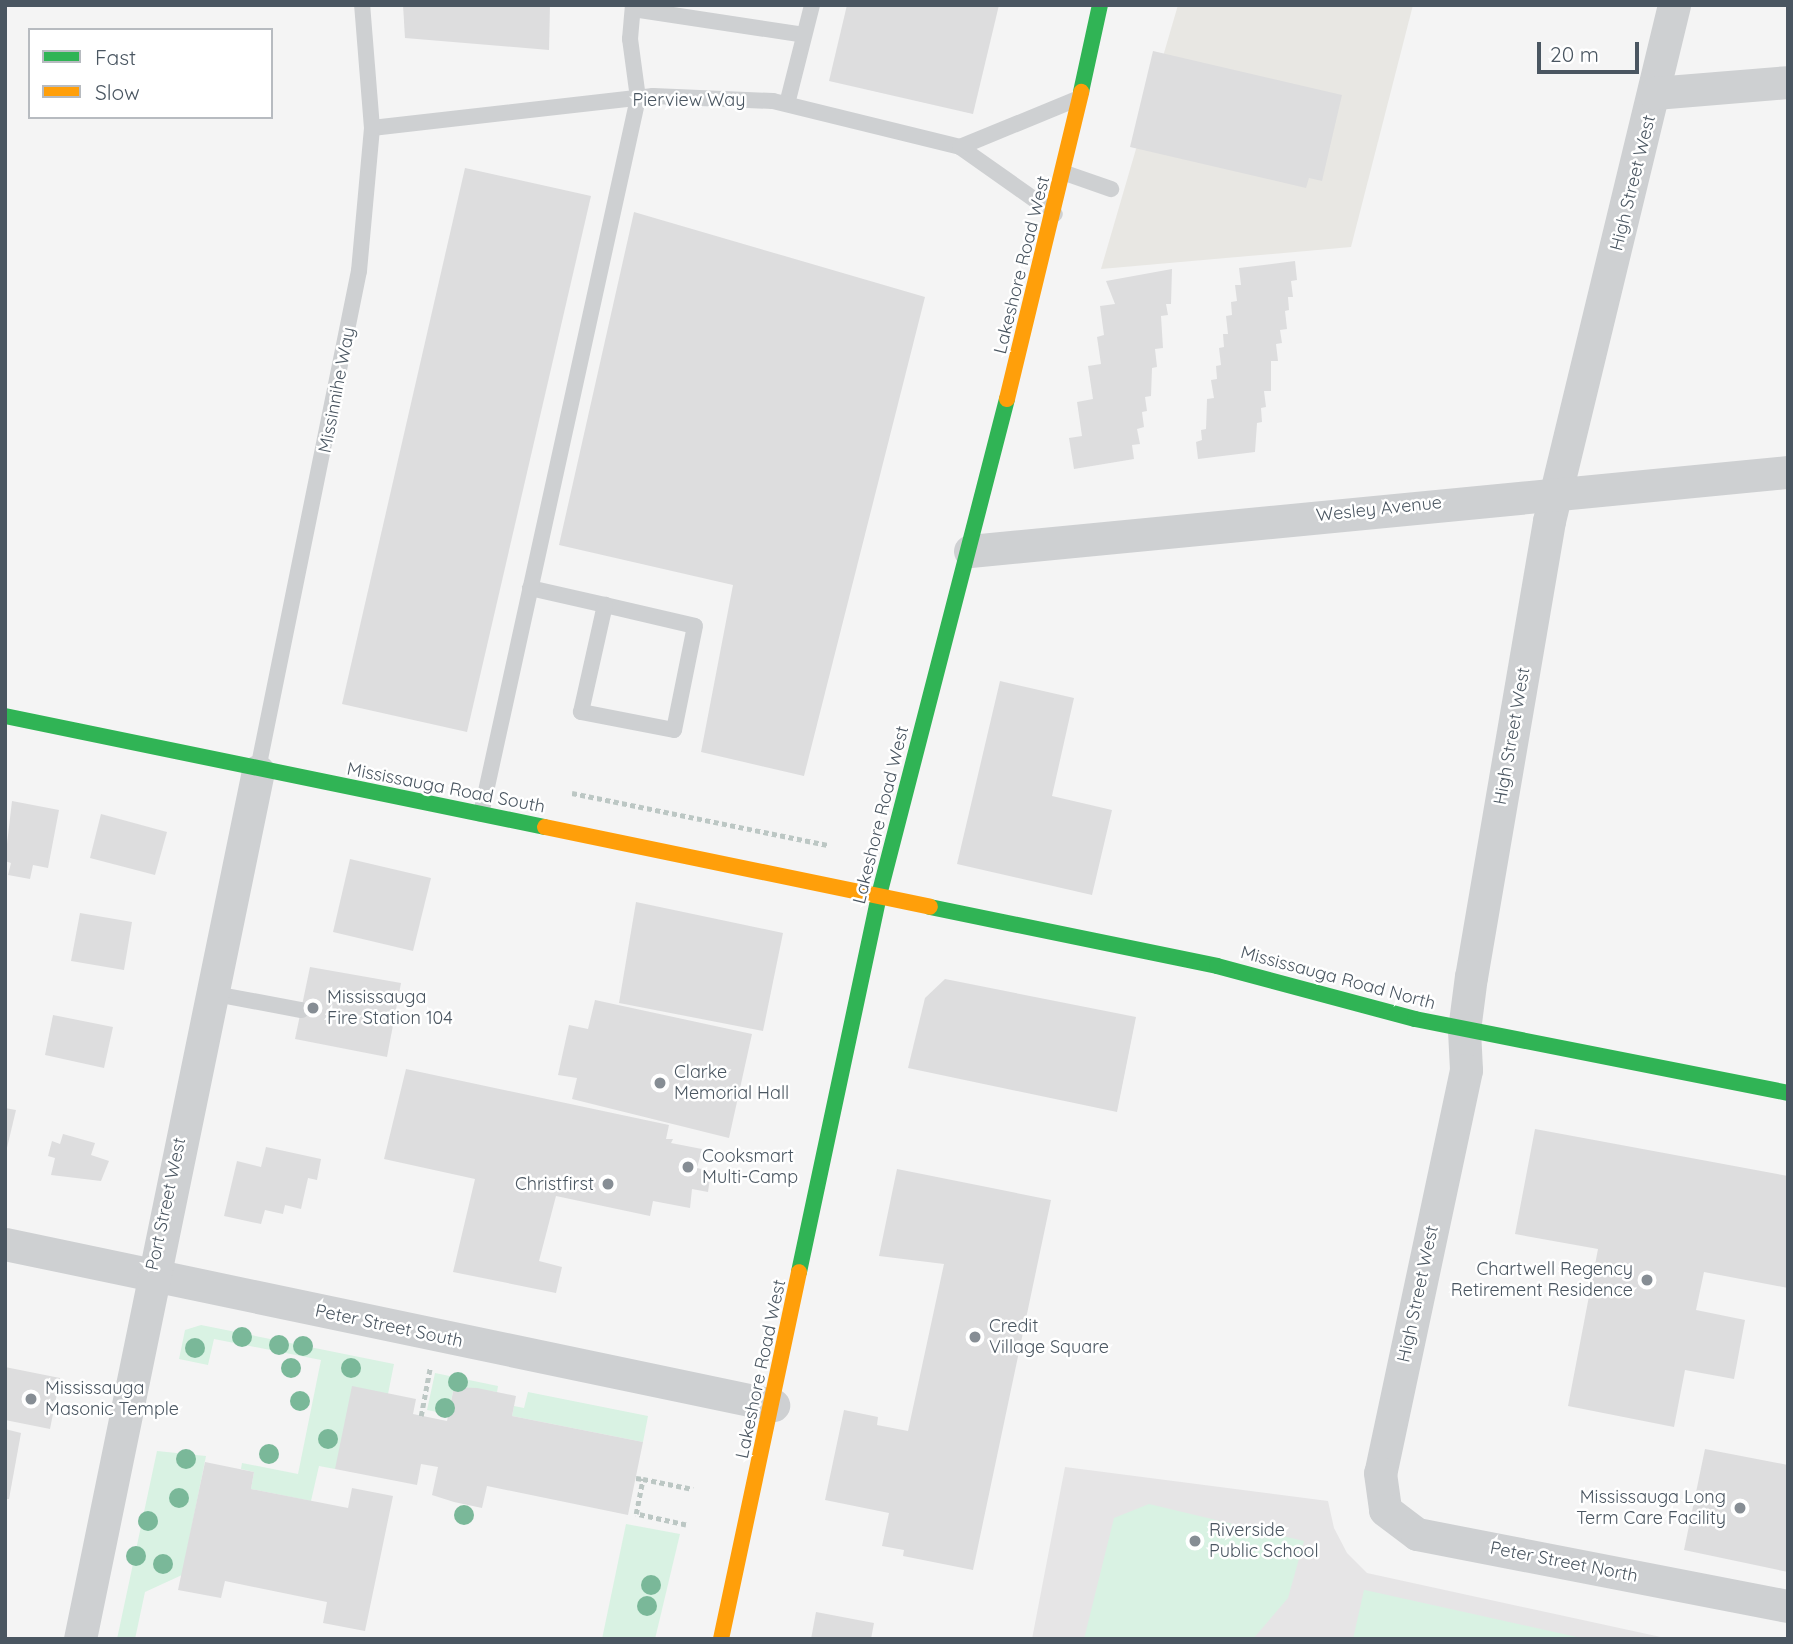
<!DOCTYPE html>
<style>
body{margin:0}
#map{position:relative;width:1793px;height:1644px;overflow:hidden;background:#f4f4f4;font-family:Quicksand,sans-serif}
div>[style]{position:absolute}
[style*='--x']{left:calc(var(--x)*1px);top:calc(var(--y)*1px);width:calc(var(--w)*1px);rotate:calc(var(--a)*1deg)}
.commercial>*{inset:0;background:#e8e7e3}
.education>*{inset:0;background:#e6e5e6}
.green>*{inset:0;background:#d9f2e3}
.building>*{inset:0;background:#ddddde}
.path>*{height:4.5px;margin-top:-2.25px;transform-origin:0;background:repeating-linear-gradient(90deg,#bcc7c4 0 5px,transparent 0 8.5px)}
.lane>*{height:16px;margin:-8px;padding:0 8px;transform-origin:8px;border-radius:8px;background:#ced0d2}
.street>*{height:33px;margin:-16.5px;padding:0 16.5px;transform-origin:16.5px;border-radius:16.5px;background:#ced0d2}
.fast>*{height:16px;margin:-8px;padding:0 8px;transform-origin:8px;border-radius:8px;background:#30b455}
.slow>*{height:16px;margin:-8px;padding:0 8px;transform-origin:8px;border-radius:8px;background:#ff9f0a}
.trees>*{width:20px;height:20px;margin:-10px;border-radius:50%;background:#7ab899}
.dots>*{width:19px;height:19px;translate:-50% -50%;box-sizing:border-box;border:4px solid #fff;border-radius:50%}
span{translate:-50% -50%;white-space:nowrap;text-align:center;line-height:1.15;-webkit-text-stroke:5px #fff;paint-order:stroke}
.street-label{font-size:18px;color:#4a5661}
.poi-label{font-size:18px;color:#4a5661}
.left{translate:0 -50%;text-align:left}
.right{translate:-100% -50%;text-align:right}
.frame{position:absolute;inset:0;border:7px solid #4a5661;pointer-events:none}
.legend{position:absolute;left:28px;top:28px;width:245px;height:91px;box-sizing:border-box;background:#fff;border:2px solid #b7bbc0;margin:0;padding:9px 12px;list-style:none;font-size:21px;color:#4a5661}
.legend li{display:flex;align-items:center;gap:14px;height:35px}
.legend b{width:35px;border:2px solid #b7bbc0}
.scale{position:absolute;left:1537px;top:42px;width:102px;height:32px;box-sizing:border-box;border:4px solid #4a5661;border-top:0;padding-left:9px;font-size:21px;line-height:24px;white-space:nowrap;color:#4a5661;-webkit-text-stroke:5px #fff;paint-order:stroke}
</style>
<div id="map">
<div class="commercial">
<div style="clip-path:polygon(1178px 5px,1413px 5px,1351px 247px,1101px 269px)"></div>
</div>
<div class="education">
<div style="clip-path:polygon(1065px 1467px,1328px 1501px,1334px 1528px,1347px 1553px,1367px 1573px,1670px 1639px,1032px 1639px)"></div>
</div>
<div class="green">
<div style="clip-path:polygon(201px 1325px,394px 1364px,388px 1394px,335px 1469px,319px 1466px,311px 1501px,251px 1489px,254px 1472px,241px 1469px,242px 1463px,298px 1474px,321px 1360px,214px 1339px,208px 1365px,179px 1359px,185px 1330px)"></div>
<div style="clip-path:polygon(435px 1373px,498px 1386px,497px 1392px,454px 1387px,448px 1414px,427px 1410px)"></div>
<div style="clip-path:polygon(528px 1392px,648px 1416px,643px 1442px,512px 1416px,514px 1406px,524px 1408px)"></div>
<div style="clip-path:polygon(157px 1451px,206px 1456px,182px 1575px,145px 1592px,135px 1639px,117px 1639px)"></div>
<div style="clip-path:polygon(1149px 1504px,1304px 1541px,1288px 1598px,1253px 1639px,1084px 1639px,1114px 1518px)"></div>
<div style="clip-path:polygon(626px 1524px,680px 1534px,655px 1639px,602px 1639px)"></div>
<div style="clip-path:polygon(1364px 1590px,1365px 1590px,1586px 1639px,1353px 1639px)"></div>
</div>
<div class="building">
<div style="clip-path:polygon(403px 5px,550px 5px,549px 50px,405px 38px)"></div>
<div style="clip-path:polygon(847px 5px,999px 5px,973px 114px,829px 81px)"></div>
<div style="clip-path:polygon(1153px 51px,1342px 95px,1322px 181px,1309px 178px,1306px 188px,1130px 147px)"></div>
<div style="clip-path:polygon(465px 168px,591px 196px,467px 732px,342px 704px)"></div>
<div style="clip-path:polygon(634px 212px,925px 297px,804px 776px,701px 752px,733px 585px,559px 545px)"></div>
<div style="clip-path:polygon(1295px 261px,1297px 280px,1291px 281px,1293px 297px,1288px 297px,1289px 310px,1285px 311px,1287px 329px,1280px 330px,1282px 343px,1276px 344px,1278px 361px,1271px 361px,1271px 391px,1264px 391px,1266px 407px,1261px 408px,1262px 422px,1257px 423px,1255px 452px,1198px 459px,1196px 442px,1202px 440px,1201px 430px,1206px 429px,1207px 399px,1214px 398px,1211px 380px,1217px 379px,1216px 366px,1221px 365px,1219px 348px,1224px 347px,1223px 334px,1228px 334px,1226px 316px,1232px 315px,1231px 302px,1237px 301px,1235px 285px,1241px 285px,1239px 268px)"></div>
<div style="clip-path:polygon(1172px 269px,1171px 304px,1166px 304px,1168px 315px,1161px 316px,1163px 348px,1155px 349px,1157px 367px,1152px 368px,1151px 396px,1145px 397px,1147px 411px,1142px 412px,1144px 427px,1137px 429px,1140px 444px,1132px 445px,1134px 459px,1074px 469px,1069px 438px,1082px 436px,1077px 402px,1093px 399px,1088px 366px,1101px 364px,1097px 337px,1104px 335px,1100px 306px,1115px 304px,1106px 281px)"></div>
<div style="clip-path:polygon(1000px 681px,1074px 698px,1052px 796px,1112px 810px,1092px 895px,957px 864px)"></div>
<div style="clip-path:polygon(12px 801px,59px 810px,48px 868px,33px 865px,30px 879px,8px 875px,11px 863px,5px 861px)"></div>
<div style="clip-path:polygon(101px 814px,167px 832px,155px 875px,90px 858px)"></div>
<div style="clip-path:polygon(350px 859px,431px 878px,413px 951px,333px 932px)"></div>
<div style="clip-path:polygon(636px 902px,783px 933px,763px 1031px,619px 1003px)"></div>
<div style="clip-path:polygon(80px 913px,132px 922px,124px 970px,71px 961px)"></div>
<div style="clip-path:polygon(310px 967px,401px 983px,387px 1057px,295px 1039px)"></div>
<div style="clip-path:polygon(945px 979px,1136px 1017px,1117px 1112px,908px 1068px,925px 998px)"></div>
<div style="clip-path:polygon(595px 1000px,752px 1034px,729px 1138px,572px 1099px,577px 1078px,558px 1075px,569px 1025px,588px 1029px)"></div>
<div style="clip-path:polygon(53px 1015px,113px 1027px,104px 1068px,45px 1055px)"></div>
<div style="clip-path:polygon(406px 1069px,669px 1125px,666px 1139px,673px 1139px,671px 1143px,702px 1149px,697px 1168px,711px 1171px,708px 1192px,692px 1189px,690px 1208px,653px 1201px,650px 1216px,556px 1196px,539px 1261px,562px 1267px,556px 1293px,453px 1272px,475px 1179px,384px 1159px)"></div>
<div style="clip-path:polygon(5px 1108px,16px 1110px,6px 1152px,5px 1151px)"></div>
<div style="clip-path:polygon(1535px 1129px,1788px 1176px,1788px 1288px,1704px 1272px,1696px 1310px,1745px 1320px,1734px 1379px,1685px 1370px,1674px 1427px,1568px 1406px,1598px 1249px,1515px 1234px)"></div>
<div style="clip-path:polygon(63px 1134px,95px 1143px,91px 1155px,109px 1161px,101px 1181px,51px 1175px,55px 1158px,48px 1156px,52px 1141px,60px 1144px)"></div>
<div style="clip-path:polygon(266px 1147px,321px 1159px,317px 1180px,308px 1178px,301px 1209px,285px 1205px,283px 1214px,265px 1210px,261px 1224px,224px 1216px,237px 1161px,261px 1167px)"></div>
<div style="clip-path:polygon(897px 1169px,1051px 1200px,973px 1570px,903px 1556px,904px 1550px,882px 1546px,889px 1513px,825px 1500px,844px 1410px,878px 1417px,877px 1425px,908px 1431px,944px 1264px,879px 1256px)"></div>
<div style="clip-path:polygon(5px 1367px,60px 1378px,50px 1429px,5px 1420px)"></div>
<div style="clip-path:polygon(352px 1386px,416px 1399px,413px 1414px,447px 1421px,454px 1387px,477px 1388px,516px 1396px,512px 1416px,643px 1442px,628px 1515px,487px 1486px,482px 1508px,454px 1502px,432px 1495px,438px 1467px,421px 1464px,417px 1485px,335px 1469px)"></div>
<div style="clip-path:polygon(5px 1429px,21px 1433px,9px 1499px,5px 1499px)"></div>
<div style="clip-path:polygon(1705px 1449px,1788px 1465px,1788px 1572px,1684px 1550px)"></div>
<div style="clip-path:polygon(205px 1462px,254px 1472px,251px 1489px,348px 1508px,352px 1488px,393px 1496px,365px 1631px,323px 1623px,327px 1602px,225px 1581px,221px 1598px,178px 1590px)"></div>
<div style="clip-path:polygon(816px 1612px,874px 1623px,871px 1639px,811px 1639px)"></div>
</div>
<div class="path">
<div style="--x:572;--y:793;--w:261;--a:11.5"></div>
<div style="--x:421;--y:1416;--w:49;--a:-79.4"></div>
<div style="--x:636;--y:1478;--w:7;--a:8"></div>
<div style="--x:686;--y:1525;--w:51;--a:-167.6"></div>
<div style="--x:636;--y:1514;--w:36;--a:-79"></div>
<div style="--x:643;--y:1479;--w:51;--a:11.3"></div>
</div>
<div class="lane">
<div style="--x:633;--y:9;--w:173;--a:8.6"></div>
<div style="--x:787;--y:104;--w:102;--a:-75.8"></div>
<div style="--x:372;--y:128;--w:283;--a:-6.5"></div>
<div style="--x:653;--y:96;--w:120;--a:2.4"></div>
<div style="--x:773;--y:101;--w:193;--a:13.8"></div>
<div style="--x:960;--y:147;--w:116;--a:35.2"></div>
<div style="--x:960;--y:147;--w:126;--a:-22.3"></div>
<div style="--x:1065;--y:173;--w:49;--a:19.2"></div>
<div style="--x:530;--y:588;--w:77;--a:12.8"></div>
<div style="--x:605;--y:605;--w:92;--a:13.1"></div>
<div style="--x:695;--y:626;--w:106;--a:101.4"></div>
<div style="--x:674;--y:730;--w:95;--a:-169"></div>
<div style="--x:581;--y:712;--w:110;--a:-77.4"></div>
<div style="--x:258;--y:769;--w:508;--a:-78.54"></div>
<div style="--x:359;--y:271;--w:144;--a:-84.8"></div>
<div style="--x:372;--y:128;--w:123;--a:-94.6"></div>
<div style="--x:481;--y:814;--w:733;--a:-77.63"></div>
<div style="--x:638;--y:98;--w:60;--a:-97.7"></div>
<div style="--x:630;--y:39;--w:34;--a:-85"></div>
<div style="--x:210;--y:993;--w:93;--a:10.6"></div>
</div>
<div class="street">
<div style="--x:1674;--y:5;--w:531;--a:103.62"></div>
<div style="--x:1549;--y:521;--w:462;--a:99.7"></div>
<div style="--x:1471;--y:976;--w:54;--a:97.4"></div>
<div style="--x:1464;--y:1030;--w:40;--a:87.1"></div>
<div style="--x:1466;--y:1070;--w:412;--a:102"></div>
<div style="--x:1380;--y:1473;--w:37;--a:82"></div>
<div style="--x:1385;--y:1510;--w:40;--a:37"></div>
<div style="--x:1417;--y:1534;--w:378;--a:11"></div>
<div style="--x:1655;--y:93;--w:133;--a:-4.7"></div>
<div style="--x:970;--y:551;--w:822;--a:-5.52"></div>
<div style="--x:5;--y:1244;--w:785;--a:11.84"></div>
<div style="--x:80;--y:1639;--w:886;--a:-78.41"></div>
</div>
<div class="fast">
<div style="--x:1081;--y:92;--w:89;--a:-77.7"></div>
<div style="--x:5;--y:716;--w:551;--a:11.62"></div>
<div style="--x:930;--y:907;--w:293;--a:11.6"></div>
<div style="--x:1217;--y:966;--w:205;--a:15"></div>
<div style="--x:1415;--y:1019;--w:380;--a:11.2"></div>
<div style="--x:799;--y:1272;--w:381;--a:-78"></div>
<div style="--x:878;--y:899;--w:516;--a:-75.53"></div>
</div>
<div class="slow">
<div style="--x:1007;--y:399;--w:316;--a:-76.4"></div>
<div style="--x:545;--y:827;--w:393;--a:11.7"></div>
<div style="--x:721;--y:1639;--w:375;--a:-78"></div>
</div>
<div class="trees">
<div style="left:242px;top:1337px"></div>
<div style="left:279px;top:1345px"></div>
<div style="left:303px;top:1346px"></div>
<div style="left:195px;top:1348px"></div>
<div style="left:291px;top:1368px"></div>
<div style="left:351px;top:1368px"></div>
<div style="left:458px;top:1382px"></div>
<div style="left:300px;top:1401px"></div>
<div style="left:445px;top:1408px"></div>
<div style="left:328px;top:1439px"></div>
<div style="left:269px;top:1454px"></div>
<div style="left:186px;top:1459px"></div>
<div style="left:179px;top:1498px"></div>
<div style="left:464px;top:1515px"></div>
<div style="left:148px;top:1521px"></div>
<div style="left:136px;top:1556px"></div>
<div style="left:163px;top:1564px"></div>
<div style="left:651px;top:1585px"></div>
<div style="left:647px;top:1606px"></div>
</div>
<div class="dots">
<div style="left:313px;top:1008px;background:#868d94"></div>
<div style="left:660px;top:1083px;background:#868d94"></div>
<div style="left:688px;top:1167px;background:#868d94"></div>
<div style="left:608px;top:1184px;background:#868d94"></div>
<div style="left:1647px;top:1280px;background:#868d94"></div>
<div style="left:975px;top:1337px;background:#868d94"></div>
<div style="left:31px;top:1399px;background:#868d94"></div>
<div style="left:1740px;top:1508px;background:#868d94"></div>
<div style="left:1195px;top:1541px;background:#868d94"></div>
</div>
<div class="street-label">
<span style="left:689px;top:100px">Pierview Way</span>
<span style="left:1633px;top:183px;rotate:-76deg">High Street West</span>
<span style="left:1022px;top:265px;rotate:-76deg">Lakeshore Road West</span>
<span style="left:337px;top:390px;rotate:-79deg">Missinnihe Way</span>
<span style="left:1379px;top:509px;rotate:-6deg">Wesley Avenue</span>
<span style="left:1512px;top:736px;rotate:-80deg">High Street West</span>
<span style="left:446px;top:788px;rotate:11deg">Mississauga Road South</span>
<span style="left:881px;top:815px;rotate:-76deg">Lakeshore Road West</span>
<span style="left:1338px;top:978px;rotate:15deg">Mississauga Road North</span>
<span style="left:166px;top:1204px;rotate:-78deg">Port Street West</span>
<span style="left:1418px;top:1294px;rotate:-78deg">High Street West</span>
<span style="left:389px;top:1326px;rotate:12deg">Peter Street South</span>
<span style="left:761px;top:1369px;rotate:-78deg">Lakeshore Road West</span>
<span style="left:1564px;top:1562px;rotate:11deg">Peter Street North</span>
</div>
<div class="poi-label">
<span class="left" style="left:327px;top:1008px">Mississauga<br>Fire Station 104</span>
<span class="left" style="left:674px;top:1083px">Clarke<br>Memorial Hall</span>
<span class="left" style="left:702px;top:1167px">Cooksmart<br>Multi-Camp</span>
<span class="right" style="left:594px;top:1184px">Christfirst</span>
<span class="right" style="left:1633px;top:1280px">Chartwell Regency<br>Retirement Residence</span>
<span class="left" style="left:989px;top:1337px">Credit<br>Village Square</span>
<span class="left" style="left:45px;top:1399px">Mississauga<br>Masonic Temple</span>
<span class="right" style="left:1726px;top:1508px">Mississauga Long<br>Term Care Facility</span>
<span class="left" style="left:1209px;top:1541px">Riverside<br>Public School</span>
</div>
<div class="frame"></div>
<ul class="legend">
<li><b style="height:9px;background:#30b455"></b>Fast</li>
<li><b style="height:9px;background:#ff9f0a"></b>Slow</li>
</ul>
<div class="scale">20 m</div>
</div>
